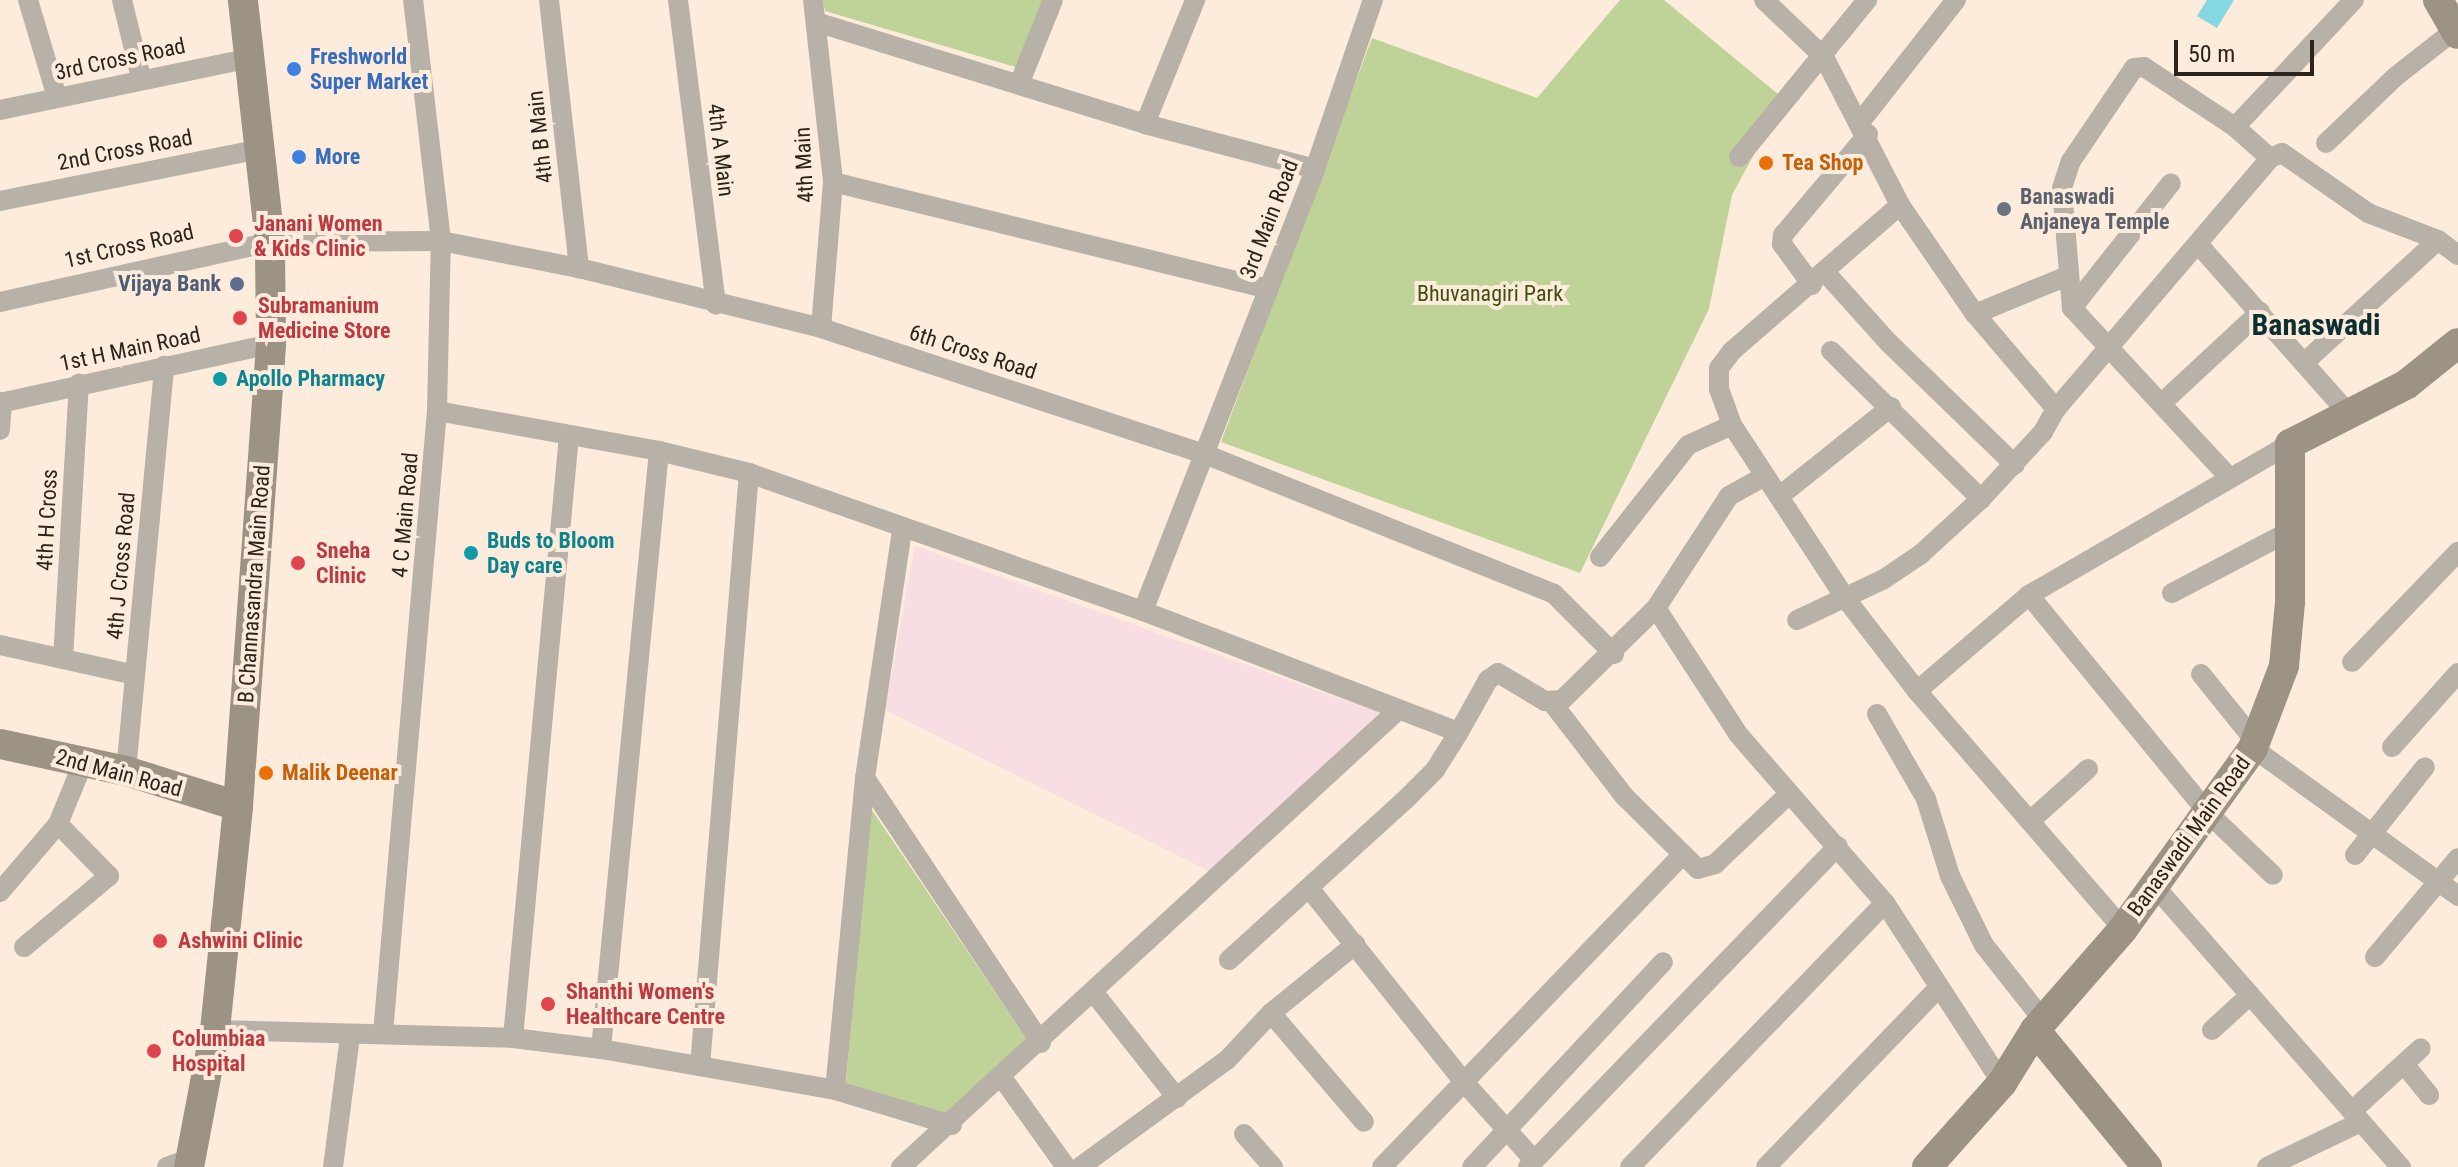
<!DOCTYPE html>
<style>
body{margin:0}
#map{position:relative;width:2458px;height:1167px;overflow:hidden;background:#fdecdb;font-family:"Roboto Condensed",sans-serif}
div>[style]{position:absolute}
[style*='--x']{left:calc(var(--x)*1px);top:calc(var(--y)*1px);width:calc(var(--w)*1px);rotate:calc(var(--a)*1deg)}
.industrial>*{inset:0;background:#f8dde2}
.green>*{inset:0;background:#bfd298}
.water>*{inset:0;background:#85d8e2}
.street>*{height:20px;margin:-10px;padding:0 10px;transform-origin:10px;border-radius:10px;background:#b8b1a7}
.secondary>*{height:30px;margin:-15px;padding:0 15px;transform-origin:15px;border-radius:15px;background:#9d9384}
.dots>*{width:22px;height:22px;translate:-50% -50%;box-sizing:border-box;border:4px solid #fdecdb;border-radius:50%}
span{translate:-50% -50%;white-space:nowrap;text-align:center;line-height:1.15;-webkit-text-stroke:8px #fdecdb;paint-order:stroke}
.shop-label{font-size:22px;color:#366cbe;font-weight:700}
.left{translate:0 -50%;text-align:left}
.street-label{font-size:22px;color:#2b241c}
.food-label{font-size:22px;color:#c56008;font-weight:700}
.worship-label{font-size:22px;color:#5b616d;font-weight:700}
.health-label{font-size:22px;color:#be3a42;font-weight:700}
.service-label{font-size:22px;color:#4e5e75;font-weight:700}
.right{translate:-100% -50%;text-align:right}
.park-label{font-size:22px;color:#3f4f0e}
.culture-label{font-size:22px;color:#0d838f;font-weight:700}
.district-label{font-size:30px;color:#0c2f32;font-weight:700}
.scale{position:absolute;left:2174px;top:40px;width:140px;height:36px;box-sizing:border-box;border:4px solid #2b241c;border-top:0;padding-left:10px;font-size:24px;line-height:28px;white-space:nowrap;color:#2b241c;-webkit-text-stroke:6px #fdecdb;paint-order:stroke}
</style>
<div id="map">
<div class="industrial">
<div style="clip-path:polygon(915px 546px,1383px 714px,1215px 874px,885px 710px)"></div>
</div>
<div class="green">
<div style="clip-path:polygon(823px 0,1045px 0,1019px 68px,825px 11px)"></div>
<div style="clip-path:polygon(1620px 0,1664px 0,1784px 99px,1732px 195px,1709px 309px,1580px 573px,1221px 442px,1372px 38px,1537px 98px)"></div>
<div style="clip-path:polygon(870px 807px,1028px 1041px,952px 1116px,846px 1083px)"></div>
</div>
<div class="water">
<div style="clip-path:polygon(2207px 0,2234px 0,2217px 28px,2197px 16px)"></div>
</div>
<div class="street">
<div style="--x:28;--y:0;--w:101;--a:73.4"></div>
<div style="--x:122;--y:0;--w:80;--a:76.3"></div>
<div style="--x:549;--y:0;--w:270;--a:83.6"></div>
<div style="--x:678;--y:0;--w:307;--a:82.9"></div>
<div style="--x:813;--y:0;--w:183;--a:83.7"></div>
<div style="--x:833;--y:182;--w:146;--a:94.7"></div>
<div style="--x:1764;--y:0;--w:83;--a:43.5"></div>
<div style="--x:1824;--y:57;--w:166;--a:62.8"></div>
<div style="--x:1900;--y:205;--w:132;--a:55.5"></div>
<div style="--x:1975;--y:314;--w:125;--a:49.5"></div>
<div style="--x:816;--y:22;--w:344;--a:17.2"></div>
<div style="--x:1145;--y:124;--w:176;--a:14.8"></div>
<div style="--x:1020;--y:82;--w:88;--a:-68.1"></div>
<div style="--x:0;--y:110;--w:255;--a:-11.7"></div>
<div style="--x:1861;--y:121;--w:154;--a:-51.9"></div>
<div style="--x:1145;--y:124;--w:134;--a:-68"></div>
<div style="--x:2235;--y:127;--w:174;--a:-46.9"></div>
<div style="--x:2326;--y:143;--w:95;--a:-43.7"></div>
<div style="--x:2395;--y:77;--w:76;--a:-38.1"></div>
<div style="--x:1739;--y:157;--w:203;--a:-50.8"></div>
<div style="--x:833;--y:182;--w:448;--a:13.8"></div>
<div style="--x:0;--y:201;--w:265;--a:-11.3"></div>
<div style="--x:1900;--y:205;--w:223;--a:139"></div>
<div style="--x:1732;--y:351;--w:21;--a:127"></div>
<div style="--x:1719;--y:368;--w:21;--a:90"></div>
<div style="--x:1719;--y:389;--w:38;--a:70"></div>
<div style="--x:1732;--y:425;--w:208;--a:56.8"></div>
<div style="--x:1846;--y:599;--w:116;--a:52.3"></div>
<div style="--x:1917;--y:691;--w:315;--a:49.1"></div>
<div style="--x:2198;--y:244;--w:225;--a:48.4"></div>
<div style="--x:1825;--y:272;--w:96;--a:48"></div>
<div style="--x:1889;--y:343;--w:175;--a:44.1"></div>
<div style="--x:1812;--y:285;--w:51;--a:-126.2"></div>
<div style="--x:1782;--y:244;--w:9;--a:-84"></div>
<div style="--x:1783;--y:235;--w:132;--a:-49.9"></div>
<div style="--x:0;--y:302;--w:277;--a:-12.5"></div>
<div style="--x:270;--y:242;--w:171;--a:-0.3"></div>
<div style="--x:441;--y:241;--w:141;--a:11.1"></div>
<div style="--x:579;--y:268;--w:249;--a:13.9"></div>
<div style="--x:821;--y:328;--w:401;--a:18.2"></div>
<div style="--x:1202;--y:453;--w:379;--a:21.8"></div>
<div style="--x:1554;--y:594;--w:85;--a:45"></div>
<div style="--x:2072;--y:308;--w:159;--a:-51.6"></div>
<div style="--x:1975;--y:314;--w:100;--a:-22.4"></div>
<div style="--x:1831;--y:351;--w:211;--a:44.6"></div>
<div style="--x:2306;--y:361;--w:179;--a:-42.5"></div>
<div style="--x:0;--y:403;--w:277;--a:-12.3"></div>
<div style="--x:2162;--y:403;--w:134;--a:-42.9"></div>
<div style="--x:437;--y:411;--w:226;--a:10.2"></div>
<div style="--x:659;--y:451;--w:93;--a:13.7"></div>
<div style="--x:749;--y:473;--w:417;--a:19.3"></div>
<div style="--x:1143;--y:611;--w:338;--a:21"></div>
<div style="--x:1459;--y:732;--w:60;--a:-60.9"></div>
<div style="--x:1488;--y:680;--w:12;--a:-35"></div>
<div style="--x:1498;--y:673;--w:55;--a:30.8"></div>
<div style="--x:1545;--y:701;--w:17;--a:-3"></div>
<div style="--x:1562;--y:700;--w:132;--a:-44.4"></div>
<div style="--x:1656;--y:608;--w:134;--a:-56.9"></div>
<div style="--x:1729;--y:496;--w:39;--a:-29"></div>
<div style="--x:0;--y:430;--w:28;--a:-86"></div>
<div style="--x:2229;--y:477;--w:231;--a:-132.9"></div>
<div style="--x:2072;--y:308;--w:120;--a:-94.8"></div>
<div style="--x:2062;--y:188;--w:28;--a:-72"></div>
<div style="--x:2071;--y:161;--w:112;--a:-55.9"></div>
<div style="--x:2134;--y:68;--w:10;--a:-6"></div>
<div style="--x:2144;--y:67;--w:109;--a:33.4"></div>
<div style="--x:2235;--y:127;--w:47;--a:41.5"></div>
<div style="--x:1781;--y:495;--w:141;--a:-38.7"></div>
<div style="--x:1600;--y:557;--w:142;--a:-51.8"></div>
<div style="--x:1688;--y:445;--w:48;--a:-24.4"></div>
<div style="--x:2172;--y:593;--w:133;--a:-27.7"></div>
<div style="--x:2029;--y:595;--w:281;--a:50.6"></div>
<div style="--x:2207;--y:812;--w:91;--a:43.7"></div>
<div style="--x:1656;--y:608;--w:150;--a:56.9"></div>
<div style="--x:1738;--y:734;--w:224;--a:49"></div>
<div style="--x:1885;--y:903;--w:215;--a:57"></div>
<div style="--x:1143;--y:611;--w:474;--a:-68.7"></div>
<div style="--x:1315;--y:169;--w:179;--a:-71.1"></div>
<div style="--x:1797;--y:620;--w:96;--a:-25.2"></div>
<div style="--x:1884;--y:579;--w:45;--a:-34"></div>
<div style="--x:1921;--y:554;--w:81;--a:-42.5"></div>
<div style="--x:1981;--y:499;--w:91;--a:-47.2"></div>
<div style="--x:2043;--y:432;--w:26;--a:-61"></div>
<div style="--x:2056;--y:409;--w:330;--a:-49.5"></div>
<div style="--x:2270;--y:158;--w:13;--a:-23"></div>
<div style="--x:2282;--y:153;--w:105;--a:34.9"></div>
<div style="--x:2368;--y:213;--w:75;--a:21.1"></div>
<div style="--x:2438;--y:240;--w:25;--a:37"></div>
<div style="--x:0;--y:645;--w:138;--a:12.5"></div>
<div style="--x:63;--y:659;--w:276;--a:-86.7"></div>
<div style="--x:2352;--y:662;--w:153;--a:-46.1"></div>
<div style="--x:2201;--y:674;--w:86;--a:51.1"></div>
<div style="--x:1917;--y:691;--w:148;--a:-40.6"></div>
<div style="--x:2029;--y:595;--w:302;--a:-30.1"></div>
<div style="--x:1553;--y:704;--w:116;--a:52.3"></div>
<div style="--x:1624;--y:796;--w:104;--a:44.6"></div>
<div style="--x:1698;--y:869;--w:18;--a:-16"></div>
<div style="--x:1715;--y:864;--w:100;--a:-43.4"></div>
<div style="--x:1877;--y:714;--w:98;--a:60"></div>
<div style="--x:1926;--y:799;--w:81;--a:72.7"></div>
<div style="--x:1950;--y:876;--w:77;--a:63.8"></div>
<div style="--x:1984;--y:945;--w:95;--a:51.8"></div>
<div style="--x:2392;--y:747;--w:99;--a:-48.3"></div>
<div style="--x:2253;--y:748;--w:253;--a:35.8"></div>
<div style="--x:126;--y:771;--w:407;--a:-84.6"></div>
<div style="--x:865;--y:778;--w:318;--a:56.4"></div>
<div style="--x:2030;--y:821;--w:78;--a:-41.9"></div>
<div style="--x:2355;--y:855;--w:112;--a:-51.5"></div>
<div style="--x:2152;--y:883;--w:378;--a:48.8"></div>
<div style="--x:1309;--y:888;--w:247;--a:51.4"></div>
<div style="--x:1463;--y:1081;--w:106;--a:48.1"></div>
<div style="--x:0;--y:892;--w:89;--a:-49.5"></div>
<div style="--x:24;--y:947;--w:111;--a:-39.9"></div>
<div style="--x:109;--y:876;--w:73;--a:-134.4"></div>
<div style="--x:58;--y:824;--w:66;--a:-67.7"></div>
<div style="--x:2375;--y:957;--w:129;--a:-50"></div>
<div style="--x:1229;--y:960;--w:244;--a:-42.3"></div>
<div style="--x:1409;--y:796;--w:37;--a:-45"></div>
<div style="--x:1435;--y:770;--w:45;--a:-57.7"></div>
<div style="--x:1094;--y:993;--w:134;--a:51.7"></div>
<div style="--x:1271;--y:1013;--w:143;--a:49.5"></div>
<div style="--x:215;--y:1030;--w:298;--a:1.5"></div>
<div style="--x:513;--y:1038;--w:89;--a:7.1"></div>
<div style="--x:601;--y:1049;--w:238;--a:9.9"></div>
<div style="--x:835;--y:1090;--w:122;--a:16.7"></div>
<div style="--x:2212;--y:1030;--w:52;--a:-42.6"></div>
<div style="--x:383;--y:1033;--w:624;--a:-85.04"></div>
<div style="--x:437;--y:411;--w:170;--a:-88.7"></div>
<div style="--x:441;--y:241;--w:243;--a:-96.6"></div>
<div style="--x:513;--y:1038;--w:605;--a:-84.69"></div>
<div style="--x:601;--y:1049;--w:601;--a:-84.46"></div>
<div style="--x:2404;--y:1064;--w:40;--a:51"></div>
<div style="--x:700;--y:1066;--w:595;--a:-85.28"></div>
<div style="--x:1003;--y:1079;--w:108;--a:54.4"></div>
<div style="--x:835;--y:1090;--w:313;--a:-84.5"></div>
<div style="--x:865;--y:778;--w:252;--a:-81.5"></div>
<div style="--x:2352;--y:1111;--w:93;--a:-42.4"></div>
<div style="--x:1244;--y:1134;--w:44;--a:48.7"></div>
<div style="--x:167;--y:1167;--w:27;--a:-20"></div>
<div style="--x:333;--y:1167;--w:132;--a:-82.6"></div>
<div style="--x:901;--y:1167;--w:674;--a:-42.59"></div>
<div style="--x:1080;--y:1167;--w:182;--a:-36.1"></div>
<div style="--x:1227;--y:1060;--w:64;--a:-46.9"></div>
<div style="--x:1271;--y:1013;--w:109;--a:-39.1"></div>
<div style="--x:1382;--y:1167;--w:434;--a:-46.1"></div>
<div style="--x:1472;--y:1167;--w:280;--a:-47"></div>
<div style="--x:1528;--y:1167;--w:446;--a:-46"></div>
<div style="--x:1630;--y:1167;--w:367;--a:-46"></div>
<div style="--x:1766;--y:1167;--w:250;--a:-46.1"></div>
<div style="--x:2267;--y:1167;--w:104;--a:-25.6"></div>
</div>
<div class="secondary">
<div style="--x:2438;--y:0;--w:39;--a:60"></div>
<div style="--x:0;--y:744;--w:129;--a:12.1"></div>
<div style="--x:126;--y:771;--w:117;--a:17.4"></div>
<div style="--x:2035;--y:1030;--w:177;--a:50.7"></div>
<div style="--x:189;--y:1167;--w:139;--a:-79.3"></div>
<div style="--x:215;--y:1030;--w:225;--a:-84.1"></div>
<div style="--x:238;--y:806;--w:463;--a:-85.9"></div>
<div style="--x:271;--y:344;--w:102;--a:-90.6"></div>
<div style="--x:270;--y:242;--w:244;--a:-96.4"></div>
<div style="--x:1927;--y:1167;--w:113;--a:-48.2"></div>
<div style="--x:2002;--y:1083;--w:62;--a:-58.1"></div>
<div style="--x:2035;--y:1030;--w:134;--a:-48.9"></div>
<div style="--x:2123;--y:929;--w:223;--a:-54.3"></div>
<div style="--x:2253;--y:748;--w:88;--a:-69.3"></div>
<div style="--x:2284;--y:666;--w:64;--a:-84.6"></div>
<div style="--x:2290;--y:602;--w:158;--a:-90"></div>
<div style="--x:2290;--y:444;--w:131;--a:-27.1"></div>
<div style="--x:2407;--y:384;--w:65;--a:-38.8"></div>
</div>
<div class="dots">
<div style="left:294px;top:69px;background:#3f7fe0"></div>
<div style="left:299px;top:157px;background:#3f7fe0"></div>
<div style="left:1766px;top:163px;background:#e8710a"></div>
<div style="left:2004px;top:209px;background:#6b7280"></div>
<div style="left:236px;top:236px;background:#e0444e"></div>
<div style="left:237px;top:284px;background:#5c6f8a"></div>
<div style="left:240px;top:318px;background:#e0444e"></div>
<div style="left:220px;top:379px;background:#0f9aa8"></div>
<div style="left:471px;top:553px;background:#0f9aa8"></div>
<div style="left:298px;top:563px;background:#e0444e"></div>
<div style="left:266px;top:773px;background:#e8710a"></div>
<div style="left:160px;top:941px;background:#e0444e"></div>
<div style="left:548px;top:1004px;background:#e0444e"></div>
<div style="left:154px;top:1051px;background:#e0444e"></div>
</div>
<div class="shop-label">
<span class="left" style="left:310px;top:69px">Freshworld<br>Super Market</span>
<span class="left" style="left:315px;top:157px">More</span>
</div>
<div class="street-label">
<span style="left:120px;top:59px;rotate:-12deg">3rd Cross Road</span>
<span style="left:540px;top:137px;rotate:-96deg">4th B Main</span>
<span style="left:125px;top:150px;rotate:-11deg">2nd Cross Road</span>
<span style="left:721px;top:150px;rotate:83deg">4th A Main</span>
<span style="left:804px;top:165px;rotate:-93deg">4th Main</span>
<span style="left:1269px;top:219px;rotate:-69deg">3rd Main Road</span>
<span style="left:129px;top:246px;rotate:-13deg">1st Cross Road</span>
<span style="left:130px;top:349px;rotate:-12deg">1st H Main Road</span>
<span style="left:973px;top:352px;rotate:18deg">6th Cross Road</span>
<span style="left:405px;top:515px;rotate:-85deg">4 C Main Road</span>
<span style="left:47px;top:520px;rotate:-87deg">4th H Cross</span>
<span style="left:121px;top:566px;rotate:-85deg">4th J Cross Road</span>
<span style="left:254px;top:584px;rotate:-86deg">B Channasandra Main Road</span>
<span style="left:119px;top:773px;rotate:15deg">2nd Main Road</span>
<span style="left:2189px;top:836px;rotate:-54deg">Banaswadi Main Road</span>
</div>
<div class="food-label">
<span class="left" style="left:1782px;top:163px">Tea Shop</span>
<span class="left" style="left:282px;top:773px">Malik Deenar</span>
</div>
<div class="worship-label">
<span class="left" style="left:2020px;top:209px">Banaswadi<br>Anjaneya Temple</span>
</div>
<div class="health-label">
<span class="left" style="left:254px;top:236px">Janani Women<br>&amp; Kids Clinic</span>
<span class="left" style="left:258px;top:318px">Subramanium<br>Medicine Store</span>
<span class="left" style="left:316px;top:563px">Sneha<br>Clinic</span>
<span class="left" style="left:178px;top:941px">Ashwini Clinic</span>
<span class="left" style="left:566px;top:1004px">Shanthi Women's<br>Healthcare Centre</span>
<span class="left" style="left:172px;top:1051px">Columbiaa<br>Hospital</span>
</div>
<div class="service-label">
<span class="right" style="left:221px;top:284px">Vijaya Bank</span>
</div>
<div class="park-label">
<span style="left:1490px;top:294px">Bhuvanagiri Park</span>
</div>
<div class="culture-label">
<span class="left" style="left:236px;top:379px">Apollo Pharmacy</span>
<span class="left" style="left:487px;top:553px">Buds to Bloom<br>Day care</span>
</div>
<div class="district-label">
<span style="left:2316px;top:325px">Banaswadi</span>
</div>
<div class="scale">50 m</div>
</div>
